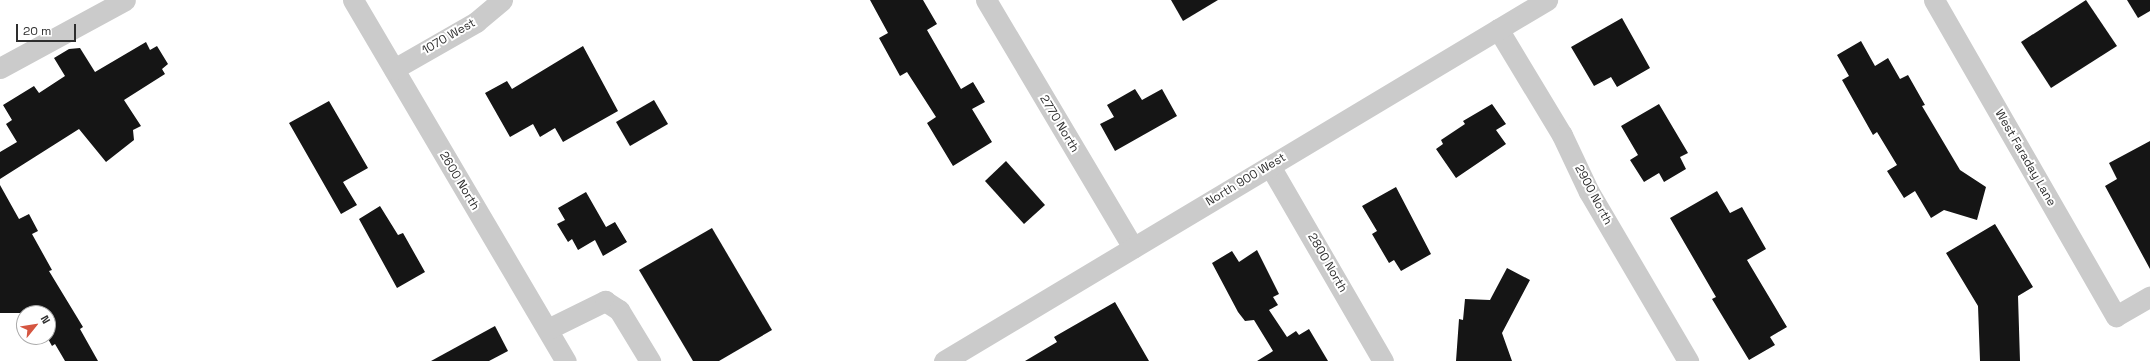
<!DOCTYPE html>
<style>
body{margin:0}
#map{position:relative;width:2150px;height:361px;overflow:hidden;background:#fff;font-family:"Space Grotesk",sans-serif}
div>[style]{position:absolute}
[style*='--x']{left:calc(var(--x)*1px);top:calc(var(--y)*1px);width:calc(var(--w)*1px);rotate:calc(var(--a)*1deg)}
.building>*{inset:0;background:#151515}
.minor>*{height:21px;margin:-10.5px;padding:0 10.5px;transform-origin:10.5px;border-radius:10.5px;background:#cbcbcb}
span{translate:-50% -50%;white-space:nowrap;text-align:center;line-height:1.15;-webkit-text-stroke:4px #fff;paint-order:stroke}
.street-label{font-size:12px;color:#2e2e2e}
.north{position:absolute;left:16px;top:305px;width:40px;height:40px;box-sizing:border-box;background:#fff;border:1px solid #ababab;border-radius:50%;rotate:60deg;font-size:11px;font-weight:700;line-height:16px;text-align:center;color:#2e2e2e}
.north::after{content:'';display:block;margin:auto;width:14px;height:18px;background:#d55641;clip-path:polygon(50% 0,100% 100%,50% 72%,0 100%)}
.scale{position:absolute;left:16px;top:24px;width:60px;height:18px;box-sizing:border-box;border:2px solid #2e2e2e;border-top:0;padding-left:5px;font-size:12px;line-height:14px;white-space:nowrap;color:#2e2e2e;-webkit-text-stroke:3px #fff;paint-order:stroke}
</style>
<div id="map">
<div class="building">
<div style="clip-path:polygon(870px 0,923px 0,937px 24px,927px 30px,961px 89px,973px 82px,985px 102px,972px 109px,992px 142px,953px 166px,927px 123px,936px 117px,907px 72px,900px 76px,879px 38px,888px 33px)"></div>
<div style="clip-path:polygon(1171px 0,1218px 0,1183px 21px)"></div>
<div style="clip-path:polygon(2086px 0,2117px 46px,2051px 88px,2021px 42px)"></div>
<div style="clip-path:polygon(2127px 0,2150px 0,2150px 11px,2138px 18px)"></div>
<div style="clip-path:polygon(1622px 18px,1650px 68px,1617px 87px,1611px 77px,1594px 86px,1571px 47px)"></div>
<div style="clip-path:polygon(1861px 41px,1875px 66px,1888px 58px,1900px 79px,1908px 75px,1925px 105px,1922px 106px,1960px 170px,1986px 187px,1977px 220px,1944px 210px,1931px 218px,1915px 191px,1904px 198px,1887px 171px,1897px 165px,1877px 132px,1873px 135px,1842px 80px,1849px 76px,1837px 55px)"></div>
<div style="clip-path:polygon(146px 42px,150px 50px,157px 46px,168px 64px,162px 69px,165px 74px,124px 100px,141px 126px,133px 130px,134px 140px,106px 162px,79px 129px,0 179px,0 152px,17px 142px,6px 124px,12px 120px,3px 105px,34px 86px,39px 93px,65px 76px,54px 58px,69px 49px,80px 48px,95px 72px)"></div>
<div style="clip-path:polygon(583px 46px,618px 111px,563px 142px,555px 128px,540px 137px,533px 124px,510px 137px,485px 93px,507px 81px,512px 89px)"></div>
<div style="clip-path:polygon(1135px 89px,1142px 100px,1162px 89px,1177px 116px,1115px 151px,1100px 124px,1114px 117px,1107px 105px)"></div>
<div style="clip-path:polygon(654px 100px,668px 124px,630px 146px,616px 122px)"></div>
<div style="clip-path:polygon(329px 101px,368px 168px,343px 182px,357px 205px,341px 214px,289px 123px)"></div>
<div style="clip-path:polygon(1492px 104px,1506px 124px,1496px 130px,1506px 144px,1456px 178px,1436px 149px,1443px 144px,1441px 140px,1465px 124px,1463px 121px)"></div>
<div style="clip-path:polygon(1659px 104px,1688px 153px,1680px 157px,1686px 169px,1664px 182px,1659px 173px,1644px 182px,1630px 160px,1638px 155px,1621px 126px)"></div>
<div style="clip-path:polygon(2150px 141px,2150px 269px,2105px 186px,2117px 179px,2109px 163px)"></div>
<div style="clip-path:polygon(1006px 161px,1045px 205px,1024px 224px,985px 181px)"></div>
<div style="clip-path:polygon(0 185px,19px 219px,29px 214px,38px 231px,32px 234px,52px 270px,49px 271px,83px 327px,80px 329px,98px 361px,65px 361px,55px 344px,52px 346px,47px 337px,48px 313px,0 313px)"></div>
<div style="clip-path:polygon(1396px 187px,1431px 254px,1401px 271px,1394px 260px,1389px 263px,1372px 234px,1377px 231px,1362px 206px)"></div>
<div style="clip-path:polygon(1717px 191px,1730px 213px,1742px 207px,1766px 249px,1747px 260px,1787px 327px,1770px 337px,1775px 345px,1749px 360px,1712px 299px,1716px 297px,1670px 218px)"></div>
<div style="clip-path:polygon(586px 192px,606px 227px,615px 222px,627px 242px,603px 256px,595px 240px,578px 250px,572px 239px,568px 242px,557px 224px,565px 220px,558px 208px)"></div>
<div style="clip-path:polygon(380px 206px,398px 235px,403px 233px,425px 272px,397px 288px,359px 219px)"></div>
<div style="clip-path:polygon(1995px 224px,2033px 287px,2018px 296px,2020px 361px,1980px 361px,1978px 306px,1946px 253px)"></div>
<div style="clip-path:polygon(712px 228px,772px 330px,719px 361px,693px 361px,639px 270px)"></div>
<div style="clip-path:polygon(1257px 250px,1279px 294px,1273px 297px,1278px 305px,1269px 310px,1287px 337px,1296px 331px,1299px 335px,1309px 329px,1328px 361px,1257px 361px,1273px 351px,1254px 320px,1245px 321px,1238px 312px,1212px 263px,1232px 251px,1239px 262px)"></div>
<div style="clip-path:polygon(1507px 268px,1530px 280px,1502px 333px,1512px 361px,1456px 361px,1459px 319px,1463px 320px,1465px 299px,1490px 300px)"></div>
<div style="clip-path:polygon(1115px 302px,1149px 361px,1025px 361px,1057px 342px,1054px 337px)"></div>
<div style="clip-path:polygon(495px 326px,508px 351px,489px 361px,431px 361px)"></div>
</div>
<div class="minor">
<div style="--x:353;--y:0;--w:419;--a:59.5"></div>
<div style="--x:986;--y:0;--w:288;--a:59.3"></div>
<div style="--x:1934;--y:0;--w:365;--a:60.1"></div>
<div style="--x:2116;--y:316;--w:39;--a:-30"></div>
<div style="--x:1498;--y:29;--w:124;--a:58.9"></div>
<div style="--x:1562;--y:135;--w:63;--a:64.7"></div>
<div style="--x:1589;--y:192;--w:196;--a:59.6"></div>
<div style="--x:0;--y:68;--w:142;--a:-28.5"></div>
<div style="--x:394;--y:69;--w:95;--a:-29.8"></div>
<div style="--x:476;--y:22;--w:34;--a:-40"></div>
<div style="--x:1270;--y:166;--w:225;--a:59.9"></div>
<div style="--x:548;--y:329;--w:64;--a:-26.2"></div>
<div style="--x:605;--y:301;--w:17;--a:33"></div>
<div style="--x:619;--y:310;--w:60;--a:58.7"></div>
<div style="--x:944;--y:361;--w:703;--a:-30.91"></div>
</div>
<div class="street-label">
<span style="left:449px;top:37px;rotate:-30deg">1070 West</span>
<span style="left:1059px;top:124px;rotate:59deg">2770 North</span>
<span style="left:2025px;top:158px;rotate:60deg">West Faraday Lane</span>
<span style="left:1246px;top:180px;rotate:-31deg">North 900 West</span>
<span style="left:459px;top:181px;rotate:59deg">2600 North</span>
<span style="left:1593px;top:195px;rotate:62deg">2900 North</span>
<span style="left:1327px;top:263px;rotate:60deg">2800 North</span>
</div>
<div class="north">N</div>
<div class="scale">20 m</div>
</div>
